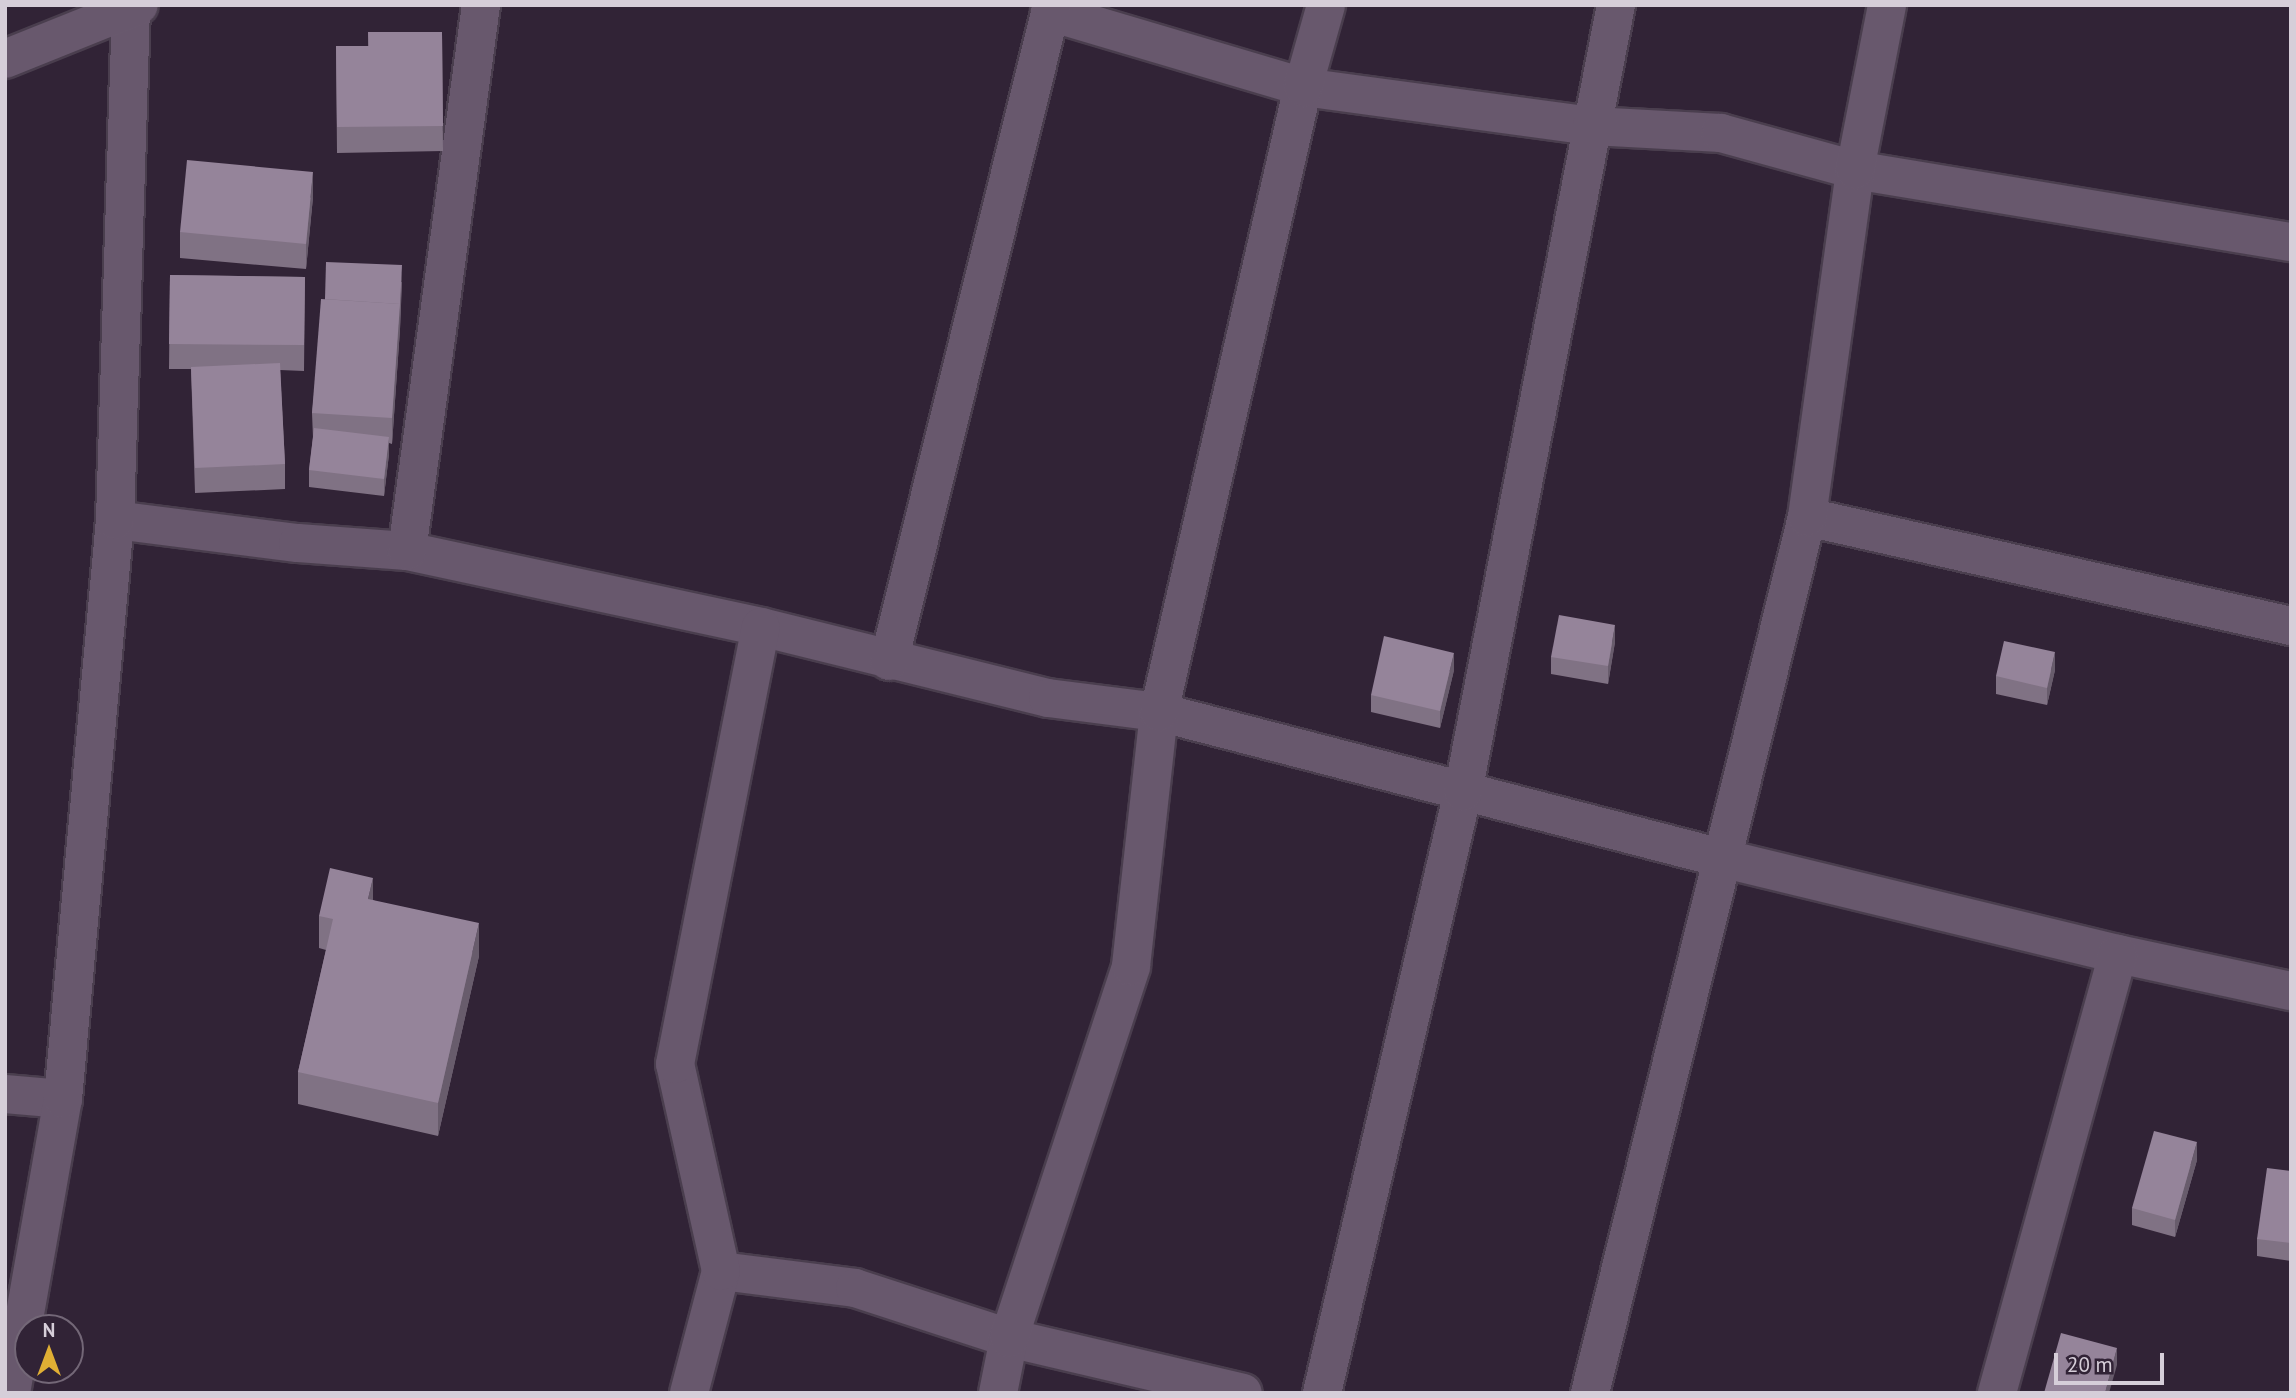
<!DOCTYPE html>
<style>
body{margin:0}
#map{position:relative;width:2296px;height:1398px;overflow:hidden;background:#312336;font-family:"PT Sans",sans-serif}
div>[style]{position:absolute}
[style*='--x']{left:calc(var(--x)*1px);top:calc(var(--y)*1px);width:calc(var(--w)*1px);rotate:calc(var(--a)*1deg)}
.roads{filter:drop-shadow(2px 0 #4a3e4e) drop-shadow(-2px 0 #4a3e4e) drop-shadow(0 2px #4a3e4e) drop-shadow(0 -2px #4a3e4e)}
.street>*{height:38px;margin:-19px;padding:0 19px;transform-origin:19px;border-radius:19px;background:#68586d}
.secondary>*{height:38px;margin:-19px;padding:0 19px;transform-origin:19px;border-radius:19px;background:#68586d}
.wall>*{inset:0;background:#807284}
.shaded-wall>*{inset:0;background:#685c6c}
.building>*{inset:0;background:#95849a}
span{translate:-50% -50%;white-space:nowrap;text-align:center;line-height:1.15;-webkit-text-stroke:7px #312336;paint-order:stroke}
.frame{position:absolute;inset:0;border:7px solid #d6ced9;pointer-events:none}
.north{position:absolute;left:14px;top:1314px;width:70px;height:70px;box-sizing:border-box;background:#312336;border:2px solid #736777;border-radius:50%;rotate:0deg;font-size:19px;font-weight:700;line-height:28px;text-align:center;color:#d6ced9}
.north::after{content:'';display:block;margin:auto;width:24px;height:32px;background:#e0af34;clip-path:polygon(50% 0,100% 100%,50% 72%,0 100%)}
.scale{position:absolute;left:2054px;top:1353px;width:110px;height:32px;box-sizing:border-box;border:4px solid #d6ced9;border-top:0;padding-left:9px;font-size:21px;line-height:24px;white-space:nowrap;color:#d6ced9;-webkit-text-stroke:5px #312336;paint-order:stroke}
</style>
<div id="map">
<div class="roads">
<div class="street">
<div style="--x:1050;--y:12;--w:264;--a:16.5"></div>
<div style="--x:1303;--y:87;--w:292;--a:7.7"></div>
<div style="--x:1592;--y:126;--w:129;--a:3.1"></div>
<div style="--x:1721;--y:133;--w:139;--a:15.4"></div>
<div style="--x:1855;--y:170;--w:442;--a:9.4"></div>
<div style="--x:1807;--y:517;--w:496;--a:12.7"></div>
<div style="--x:115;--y:520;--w:184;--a:7.2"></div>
<div style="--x:298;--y:543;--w:109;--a:4.2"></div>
<div style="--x:407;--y:551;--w:362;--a:12.1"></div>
<div style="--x:761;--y:627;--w:296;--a:13.9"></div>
<div style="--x:1048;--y:698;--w:112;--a:7.2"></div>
<div style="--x:1159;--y:712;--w:585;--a:14.56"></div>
<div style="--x:1725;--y:859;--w:404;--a:13.6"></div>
<div style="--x:2118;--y:954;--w:177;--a:12.1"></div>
<div style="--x:407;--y:551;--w:551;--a:-82.28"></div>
<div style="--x:889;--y:661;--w:676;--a:-76.05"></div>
<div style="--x:5;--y:1094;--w:58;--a:4.9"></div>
<div style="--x:721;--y:1271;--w:135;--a:7.2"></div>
<div style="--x:855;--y:1288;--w:162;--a:18"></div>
<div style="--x:1009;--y:1338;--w:240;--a:13.2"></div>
<div style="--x:11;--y:1393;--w:299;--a:-80"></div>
<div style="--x:63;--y:1099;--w:581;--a:-84.87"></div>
<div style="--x:115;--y:520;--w:512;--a:-88.21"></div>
<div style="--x:689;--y:1393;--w:126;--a:-75.3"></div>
<div style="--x:721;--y:1271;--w:212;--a:-102.5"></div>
<div style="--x:675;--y:1064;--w:445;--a:-78.9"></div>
<div style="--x:998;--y:1393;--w:56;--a:-78.7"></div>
<div style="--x:1009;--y:1338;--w:391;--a:-71.8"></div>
<div style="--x:1131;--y:966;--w:256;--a:-83.7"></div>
<div style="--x:1159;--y:712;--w:641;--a:-77.03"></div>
<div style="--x:1303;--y:87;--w:85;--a:-74.3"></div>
<div style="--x:1322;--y:1393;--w:617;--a:-76.8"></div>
<div style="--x:1463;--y:792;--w:802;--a:-79"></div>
<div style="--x:1590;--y:1393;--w:902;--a:-76.09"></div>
<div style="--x:1807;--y:517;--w:350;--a:-82.1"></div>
<div style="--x:1855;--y:170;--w:168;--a:-79"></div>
<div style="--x:1997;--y:1393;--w:455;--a:-74.6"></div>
</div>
<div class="secondary">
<div style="--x:5;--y:59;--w:144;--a:-21.9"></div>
</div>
</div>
<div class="wall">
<div style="clip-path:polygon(368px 32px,442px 32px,443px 151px,337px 153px,336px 46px,368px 46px)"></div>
<div style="clip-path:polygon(313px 197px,306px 269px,180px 258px,180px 232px)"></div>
<div style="clip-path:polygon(170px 275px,305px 277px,304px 371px,280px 370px,285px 464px,285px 489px,195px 493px,191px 369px,169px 369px)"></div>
<div style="clip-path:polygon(402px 282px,400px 329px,392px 444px,389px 443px,389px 454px,384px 496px,309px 487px,309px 470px,313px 438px,312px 413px,325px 299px)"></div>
<div style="clip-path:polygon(1615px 642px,1608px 684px,1551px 674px,1551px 657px)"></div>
<div style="clip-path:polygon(1454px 670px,1440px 728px,1371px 712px,1371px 695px)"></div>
<div style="clip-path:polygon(2055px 670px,2047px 705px,1996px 694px,1996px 676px)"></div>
<div style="clip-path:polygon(373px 900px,479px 956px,438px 1136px,298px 1104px,298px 1072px,326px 950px,319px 948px,319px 916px)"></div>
<div style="clip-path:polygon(2197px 1160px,2175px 1237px,2132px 1225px,2132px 1208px)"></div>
<div style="clip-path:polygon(2291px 1171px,2291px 1261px,2257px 1256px,2257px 1239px)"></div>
</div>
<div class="shaded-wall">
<div style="clip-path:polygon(313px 172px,313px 197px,306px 269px,306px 244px)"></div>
<div style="clip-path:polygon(402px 265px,400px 329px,392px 444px,392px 418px)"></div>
<div style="clip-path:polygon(389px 437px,389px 454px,384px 496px,384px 479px)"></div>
<div style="clip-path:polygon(1615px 625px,1615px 642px,1608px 684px,1608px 666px)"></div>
<div style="clip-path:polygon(2055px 652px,2055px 670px,2047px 705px,2047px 688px)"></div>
<div style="clip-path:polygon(1454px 653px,1454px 670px,1440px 728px,1440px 711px)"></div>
<div style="clip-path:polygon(373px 878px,373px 910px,368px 899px)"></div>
<div style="clip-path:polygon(479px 923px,479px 956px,438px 1136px,438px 1103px)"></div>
<div style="clip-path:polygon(2197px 1142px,2197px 1160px,2175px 1237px,2175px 1220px)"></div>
<div style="clip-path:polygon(2117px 1348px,2117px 1365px,2109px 1393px,2105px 1393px)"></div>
</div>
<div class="building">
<div style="clip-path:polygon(368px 32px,442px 32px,443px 126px,337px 127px,336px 46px,369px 46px)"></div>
<div style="clip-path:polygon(187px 160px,313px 172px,306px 244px,180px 232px)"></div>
<div style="clip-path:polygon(326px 262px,402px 265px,400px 304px,325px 299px)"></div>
<div style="clip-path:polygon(170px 275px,305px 277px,304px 345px,169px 344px)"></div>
<div style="clip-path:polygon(321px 299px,400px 304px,392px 418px,312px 413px)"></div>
<div style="clip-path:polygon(280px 363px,285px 464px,195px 468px,191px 367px)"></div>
<div style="clip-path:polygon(314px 428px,389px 437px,384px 479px,309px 470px)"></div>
<div style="clip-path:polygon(1559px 615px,1615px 625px,1608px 666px,1551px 657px)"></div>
<div style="clip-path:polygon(1384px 636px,1454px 653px,1440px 711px,1371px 695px)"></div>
<div style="clip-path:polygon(2004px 641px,2055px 652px,2047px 688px,1996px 676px)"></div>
<div style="clip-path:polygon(330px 868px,373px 878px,368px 899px,479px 923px,438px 1103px,298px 1072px,333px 919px,319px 916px)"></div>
<div style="clip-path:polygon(2154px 1131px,2197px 1142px,2175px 1220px,2132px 1208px)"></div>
<div style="clip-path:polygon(2267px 1168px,2291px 1171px,2291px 1243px,2257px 1239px)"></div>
<div style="clip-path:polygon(2061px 1333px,2117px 1348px,2105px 1393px,2044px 1393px)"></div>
</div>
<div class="frame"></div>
<div class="north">N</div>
<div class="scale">20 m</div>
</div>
